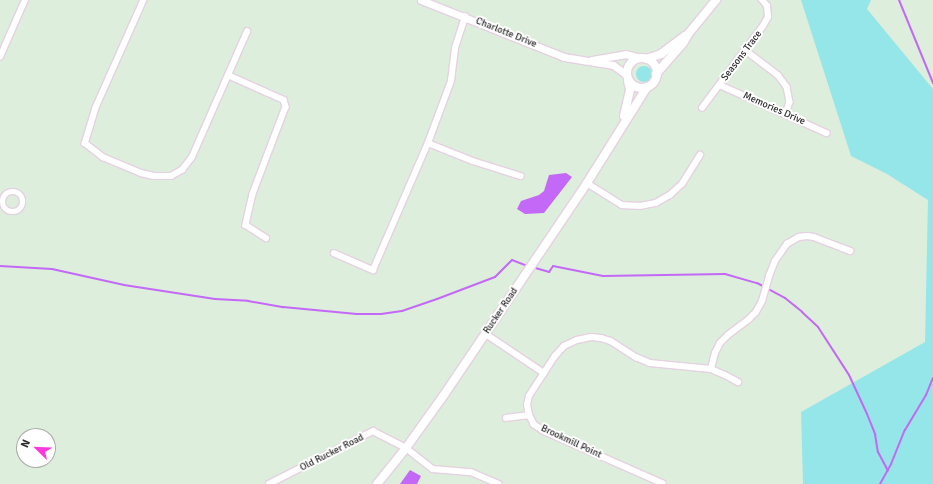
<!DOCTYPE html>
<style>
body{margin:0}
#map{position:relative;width:933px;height:484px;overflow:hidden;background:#ddeedc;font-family:Signika,sans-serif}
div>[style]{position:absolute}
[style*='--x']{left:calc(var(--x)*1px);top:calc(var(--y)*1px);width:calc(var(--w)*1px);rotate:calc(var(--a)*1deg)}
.green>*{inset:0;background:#95e6e8}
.round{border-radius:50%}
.water>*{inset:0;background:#c368f7}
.stream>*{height:2px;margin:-1px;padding:0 1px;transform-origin:1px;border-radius:1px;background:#c368f7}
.roads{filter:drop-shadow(1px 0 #e5d1e1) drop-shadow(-1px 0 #e5d1e1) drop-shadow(0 1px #e5d1e1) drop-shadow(0 -1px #e5d1e1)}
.minor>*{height:5.5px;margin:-2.75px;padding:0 2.75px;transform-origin:2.75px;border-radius:2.75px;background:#fff}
.minor>.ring{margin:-2.75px;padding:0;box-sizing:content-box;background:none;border:5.5px solid #fff;border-radius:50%}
.tertiary>*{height:7px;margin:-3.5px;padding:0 3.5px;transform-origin:3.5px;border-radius:3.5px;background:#fff}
.secondary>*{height:8px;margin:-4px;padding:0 4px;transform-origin:4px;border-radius:4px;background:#fff}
.secondary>.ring{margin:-4px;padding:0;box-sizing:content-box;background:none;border:8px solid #fff;border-radius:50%}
span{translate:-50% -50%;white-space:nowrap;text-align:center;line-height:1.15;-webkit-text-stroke:4px #fff;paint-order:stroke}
.street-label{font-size:10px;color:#2b2b2b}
.north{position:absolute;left:16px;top:428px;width:40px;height:40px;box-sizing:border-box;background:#fff;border:1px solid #aaa;border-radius:50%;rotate:293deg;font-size:11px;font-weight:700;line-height:16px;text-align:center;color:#2b2b2b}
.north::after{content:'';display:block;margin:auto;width:14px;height:18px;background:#ff38db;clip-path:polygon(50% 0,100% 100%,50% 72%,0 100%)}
</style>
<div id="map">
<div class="green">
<div style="clip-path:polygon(801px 0,871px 0,867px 9px,933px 89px,933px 484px,803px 484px,801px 412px,925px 342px,928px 200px,887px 174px,851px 156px)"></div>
<div class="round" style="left:636px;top:66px;width:16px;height:16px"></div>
</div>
<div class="water">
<div style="clip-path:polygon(566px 173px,572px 177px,544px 213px,525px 214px,517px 209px,521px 201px,539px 195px,544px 191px,549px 175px)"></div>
<div style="clip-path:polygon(410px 470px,421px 476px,417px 484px,400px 484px)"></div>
</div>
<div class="stream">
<div style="--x:899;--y:0;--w:90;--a:67.7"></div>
<div style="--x:0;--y:266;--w:52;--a:3.3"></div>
<div style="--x:52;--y:269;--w:74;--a:12.5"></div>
<div style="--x:124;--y:285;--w:92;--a:8.7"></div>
<div style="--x:215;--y:299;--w:33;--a:3"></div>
<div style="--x:248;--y:301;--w:36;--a:10"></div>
<div style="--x:283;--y:307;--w:74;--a:5.4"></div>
<div style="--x:357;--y:314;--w:24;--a:0"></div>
<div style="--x:381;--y:314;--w:21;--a:-8"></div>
<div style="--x:402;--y:311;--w:37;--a:-19"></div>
<div style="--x:437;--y:299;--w:62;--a:-20.8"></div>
<div style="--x:495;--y:277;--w:24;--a:-45"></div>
<div style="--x:512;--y:260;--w:17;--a:21"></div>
<div style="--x:532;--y:267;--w:18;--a:16"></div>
<div style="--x:549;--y:272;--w:7;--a:-56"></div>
<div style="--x:553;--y:266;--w:51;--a:11.3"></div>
<div style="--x:603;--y:276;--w:122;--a:-0.9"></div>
<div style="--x:725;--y:274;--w:33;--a:16"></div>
<div style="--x:757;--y:283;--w:32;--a:28"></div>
<div style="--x:785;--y:298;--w:22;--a:39"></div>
<div style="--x:802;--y:312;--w:22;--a:43"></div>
<div style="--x:818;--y:327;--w:57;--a:57.1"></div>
<div style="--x:849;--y:375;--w:43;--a:65.2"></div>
<div style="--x:867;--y:414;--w:22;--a:68"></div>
<div style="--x:875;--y:434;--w:18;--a:81"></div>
<div style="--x:878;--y:452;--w:21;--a:62"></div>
<div style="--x:880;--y:484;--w:23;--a:-61"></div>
<div style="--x:891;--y:464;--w:37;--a:-68"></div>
<div style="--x:905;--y:430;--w:41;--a:-59"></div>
<div style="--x:926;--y:395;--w:18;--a:-68"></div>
</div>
<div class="roads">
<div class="minor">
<div style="--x:144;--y:0;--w:118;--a:114"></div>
<div style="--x:96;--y:108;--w:37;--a:107"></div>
<div style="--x:85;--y:143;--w:23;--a:38"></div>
<div style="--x:103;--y:157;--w:41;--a:22.8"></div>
<div style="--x:141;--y:173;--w:13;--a:13"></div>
<div style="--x:154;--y:176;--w:17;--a:0"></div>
<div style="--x:171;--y:176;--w:13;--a:-29"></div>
<div style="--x:182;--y:170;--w:16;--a:-52"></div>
<div style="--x:192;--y:157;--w:137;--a:-66.3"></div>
<div style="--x:745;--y:50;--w:41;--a:37.1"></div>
<div style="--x:778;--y:75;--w:15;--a:53"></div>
<div style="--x:787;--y:87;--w:15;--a:79"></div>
<div style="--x:790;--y:102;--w:13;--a:108"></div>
<div style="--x:0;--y:57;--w:62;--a:-66.3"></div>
<div style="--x:228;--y:75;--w:61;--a:24.1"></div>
<div style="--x:284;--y:100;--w:7;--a:74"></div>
<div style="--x:286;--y:107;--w:93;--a:110.8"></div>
<div style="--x:253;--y:194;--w:32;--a:103"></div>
<div style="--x:246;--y:225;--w:24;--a:33"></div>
<div style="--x:720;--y:85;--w:117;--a:24.2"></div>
<div style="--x:702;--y:108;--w:102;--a:-53.4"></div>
<div style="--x:763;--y:26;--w:10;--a:-61"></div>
<div style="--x:768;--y:17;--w:11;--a:-95"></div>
<div style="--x:767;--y:6;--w:8;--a:-130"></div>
<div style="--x:428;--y:143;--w:48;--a:21.8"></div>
<div style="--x:473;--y:161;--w:50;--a:17.4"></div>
<div style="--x:587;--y:183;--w:41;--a:32.2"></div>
<div style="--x:622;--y:205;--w:18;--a:3"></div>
<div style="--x:640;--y:206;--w:16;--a:-11"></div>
<div style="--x:656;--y:203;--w:16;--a:-30"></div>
<div style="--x:670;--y:195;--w:16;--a:-43"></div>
<div style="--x:682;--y:184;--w:34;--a:-58"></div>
<div class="ring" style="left:3px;top:192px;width:14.5px;height:14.5px"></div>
<div style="--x:334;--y:253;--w:43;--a:23.6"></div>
<div style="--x:373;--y:270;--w:138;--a:-66.6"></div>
<div style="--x:428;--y:143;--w:66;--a:-69.6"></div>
<div style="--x:451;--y:81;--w:33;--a:-83"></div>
<div style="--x:455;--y:48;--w:33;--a:-72"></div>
<div style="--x:486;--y:334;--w:70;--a:33.9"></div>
<div style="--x:711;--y:369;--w:16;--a:-76"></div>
<div style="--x:715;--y:353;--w:11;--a:-63"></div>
<div style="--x:720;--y:343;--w:11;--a:-45"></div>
<div style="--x:728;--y:335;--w:25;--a:-37"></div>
<div style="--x:748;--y:320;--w:11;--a:-45"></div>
<div style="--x:756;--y:312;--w:13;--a:-61"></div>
<div style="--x:762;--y:301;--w:26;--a:-74"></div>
<div style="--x:769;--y:276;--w:16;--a:-68"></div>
<div style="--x:775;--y:261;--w:21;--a:-55"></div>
<div style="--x:787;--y:244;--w:14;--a:-30"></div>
<div style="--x:799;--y:237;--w:8;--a:-7"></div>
<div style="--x:807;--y:236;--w:7;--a:8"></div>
<div style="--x:814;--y:237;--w:39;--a:21"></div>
<div style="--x:506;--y:418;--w:23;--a:-7"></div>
<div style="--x:269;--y:484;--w:117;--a:-27"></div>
<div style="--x:373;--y:431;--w:37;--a:27"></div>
<div style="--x:406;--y:448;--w:34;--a:38"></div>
<div style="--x:433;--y:469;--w:38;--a:5"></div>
<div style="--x:471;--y:472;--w:30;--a:23"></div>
<div style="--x:663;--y:484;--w:131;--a:-156.2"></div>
<div style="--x:543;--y:431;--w:11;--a:-146"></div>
<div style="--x:534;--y:425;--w:11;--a:-117"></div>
<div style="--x:529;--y:415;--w:10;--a:-101"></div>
<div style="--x:527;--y:405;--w:9;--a:-77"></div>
<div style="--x:529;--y:396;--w:48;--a:-57"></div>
<div style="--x:555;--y:356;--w:13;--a:-48"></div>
<div style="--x:564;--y:346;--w:14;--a:-25"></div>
<div style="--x:577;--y:340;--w:14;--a:-12"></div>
<div style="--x:591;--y:337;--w:10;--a:6"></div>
<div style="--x:601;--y:338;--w:10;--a:17"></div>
<div style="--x:611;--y:341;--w:30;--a:33"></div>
<div style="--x:636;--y:357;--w:15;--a:23"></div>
<div style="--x:650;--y:363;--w:61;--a:5.6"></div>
<div style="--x:711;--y:369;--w:15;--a:23"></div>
<div style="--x:725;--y:375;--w:15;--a:28"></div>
</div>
<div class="tertiary">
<div style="--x:421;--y:0;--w:154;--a:21.7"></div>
<div style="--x:564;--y:57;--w:50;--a:9.3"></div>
<div style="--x:613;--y:65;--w:17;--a:36"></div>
<div style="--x:592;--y:60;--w:34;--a:-10"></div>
<div style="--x:625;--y:54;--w:16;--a:14"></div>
</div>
<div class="secondary">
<div class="ring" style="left:627px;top:58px;width:22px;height:22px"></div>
<div style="--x:646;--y:59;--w:16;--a:-18"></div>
<div style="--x:661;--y:54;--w:30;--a:-37"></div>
<div style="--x:656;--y:74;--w:41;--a:-48.9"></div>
<div style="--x:683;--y:43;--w:12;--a:-59"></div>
<div style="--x:689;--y:33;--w:43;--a:-50.7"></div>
<div style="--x:624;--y:116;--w:28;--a:-77"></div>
<div style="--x:630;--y:89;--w:8;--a:-104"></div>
<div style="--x:377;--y:484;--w:46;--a:-51.1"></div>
<div style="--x:406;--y:448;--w:65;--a:-54.4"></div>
<div style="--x:444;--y:395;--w:256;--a:-56"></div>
<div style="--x:587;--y:183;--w:113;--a:-58"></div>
</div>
</div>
<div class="street-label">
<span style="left:506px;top:33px;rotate:22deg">Charlotte Drive</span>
<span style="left:742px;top:56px;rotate:-53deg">Seasons Trace</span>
<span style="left:774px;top:109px;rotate:24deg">Memories Drive</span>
<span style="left:501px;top:311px;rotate:-56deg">Rucker Road</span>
<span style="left:571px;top:442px;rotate:25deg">Brookmill Point</span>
<span style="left:332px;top:453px;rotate:-27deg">Old Rucker Road</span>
</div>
<div class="north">N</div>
</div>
